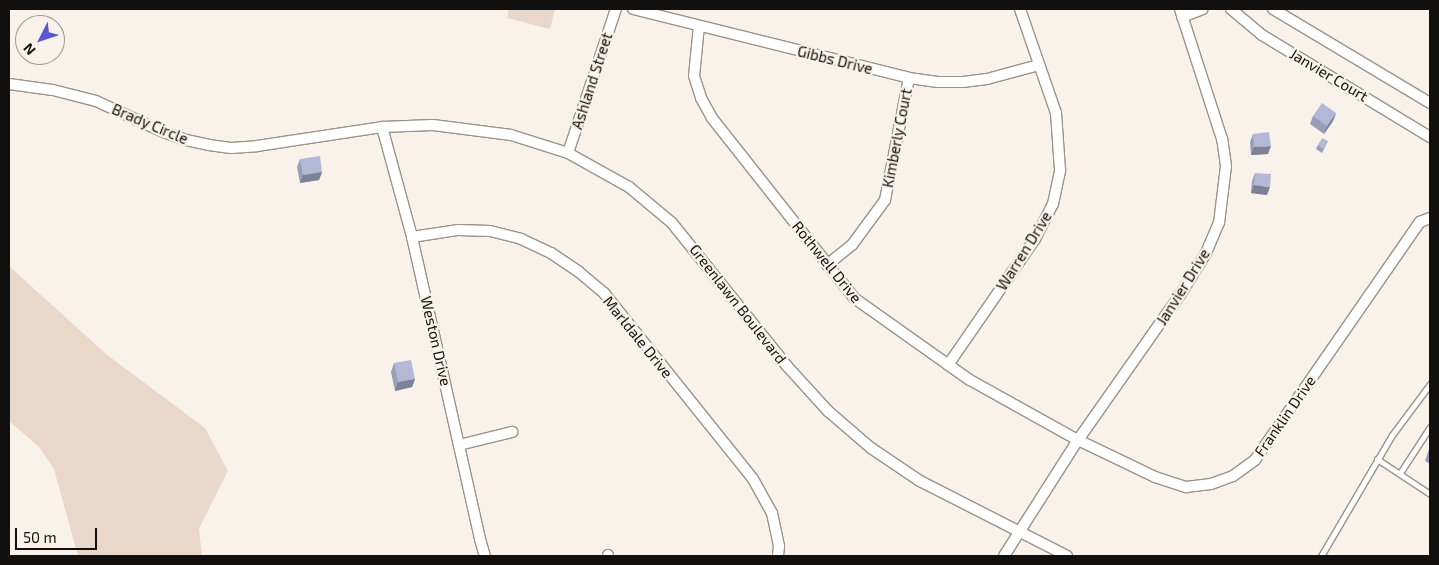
<!DOCTYPE html>
<style>
body{margin:0}
#map{position:relative;width:1439px;height:565px;overflow:hidden;background:#f9f2eb;font-family:"Exo 2",sans-serif}
div>[style]{position:absolute}
[style*='--x']{left:calc(var(--x)*1px);top:calc(var(--y)*1px);width:calc(var(--w)*1px);rotate:calc(var(--a)*1deg)}
.green>*{inset:0;background:#e9d8ca}
.roads{filter:drop-shadow(1px 0 #9a938d) drop-shadow(-1px 0 #9a938d) drop-shadow(0 1px #9a938d) drop-shadow(0 -1px #9a938d)}
.lane>*{height:5px;margin:-2.5px;padding:0 2.5px;transform-origin:2.5px;border-radius:2.5px;background:#fff}
.street>*{height:10px;margin:-5px;padding:0 5px;transform-origin:5px;border-radius:5px;background:#fff}
.wall>*{inset:0;background:#9a9eb8}
.shaded-wall>*{inset:0;background:#7d8196}
.building>*{inset:0;background:#b3b8d6}
span{translate:-50% -50%;white-space:nowrap;text-align:center;line-height:1.15;-webkit-text-stroke:4.5px #f9f2eb;paint-order:stroke}
.street-label{font-size:15px;color:#12100e}
.frame{position:absolute;inset:0;border:10px solid #12100e;pointer-events:none}
.north{position:absolute;left:15px;top:15px;width:50px;height:50px;box-sizing:border-box;background:#f9f2eb;border:1px solid #9d9893;border-radius:50%;rotate:229deg;font-size:14px;font-weight:700;line-height:20px;text-align:center;color:#12100e}
.north::after{content:'';display:block;margin:auto;width:18px;height:22px;background:#5859d0;clip-path:polygon(50% 0,100% 100%,50% 72%,0 100%)}
.scale{position:absolute;left:15px;top:528px;width:82px;height:22px;box-sizing:border-box;border:2px solid #12100e;border-top:0;padding-left:6px;font-size:15px;line-height:18px;white-space:nowrap;color:#12100e;-webkit-text-stroke:4px #f9f2eb;paint-order:stroke}
</style>
<div id="map">
<div class="green">
<div style="clip-path:polygon(509px 9px,555px 9px,550px 29px,507px 18px)"></div>
<div style="clip-path:polygon(9px 266px,106px 354px,205px 428px,228px 471px,199px 529px,202px 556px,78px 556px,54px 469px,39px 447px,9px 421px)"></div>
</div>
<div class="roads">
<div class="lane">
<div style="--x:1377;--y:459;--w:64;--a:33.4"></div>
<div style="--x:1400;--y:473;--w:55;--a:-56.9"></div>
<div style="--x:1321;--y:556;--w:140;--a:-59.6"></div>
<div style="--x:1392;--y:435;--w:64;--a:-53.3"></div>
</div>
<div class="street">
<div style="--x:633;--y:9;--w:284;--a:14"></div>
<div style="--x:909;--y:78;--w:29;--a:8"></div>
<div style="--x:938;--y:82;--w:25;--a:0"></div>
<div style="--x:963;--y:82;--w:24;--a:-7"></div>
<div style="--x:987;--y:79;--w:54;--a:-15.1"></div>
<div style="--x:1231;--y:9;--w:40;--a:40"></div>
<div style="--x:1262;--y:35;--w:197;--a:31.3"></div>
<div style="--x:1273;--y:9;--w:183;--a:30.9"></div>
<div style="--x:1182;--y:17;--w:22;--a:-21"></div>
<div style="--x:699;--y:26;--w:50;--a:95.7"></div>
<div style="--x:694;--y:76;--w:23;--a:72"></div>
<div style="--x:701;--y:98;--w:23;--a:61"></div>
<div style="--x:712;--y:118;--w:229;--a:51.7"></div>
<div style="--x:854;--y:298;--w:142;--a:35.3"></div>
<div style="--x:970;--y:380;--w:124;--a:29.1"></div>
<div style="--x:1078;--y:440;--w:85;--a:25.7"></div>
<div style="--x:1155;--y:477;--w:33;--a:18"></div>
<div style="--x:1186;--y:487;--w:25;--a:-7"></div>
<div style="--x:1211;--y:484;--w:23;--a:-20"></div>
<div style="--x:1233;--y:476;--w:27;--a:-36"></div>
<div style="--x:1255;--y:460;--w:290;--a:-55.3"></div>
<div style="--x:1420;--y:222;--w:11;--a:-22"></div>
<div style="--x:9;--y:84;--w:44;--a:7.8"></div>
<div style="--x:53;--y:90;--w:44;--a:14.3"></div>
<div style="--x:96;--y:101;--w:74;--a:24.8"></div>
<div style="--x:163;--y:132;--w:24;--a:19"></div>
<div style="--x:186;--y:140;--w:24;--a:12"></div>
<div style="--x:209;--y:145;--w:22;--a:8"></div>
<div style="--x:231;--y:148;--w:26;--a:-4"></div>
<div style="--x:257;--y:146;--w:126;--a:-8.6"></div>
<div style="--x:382;--y:127;--w:51;--a:-2.2"></div>
<div style="--x:433;--y:125;--w:79;--a:7.3"></div>
<div style="--x:511;--y:135;--w:60;--a:17.5"></div>
<div style="--x:568;--y:153;--w:70;--a:29.1"></div>
<div style="--x:629;--y:187;--w:56;--a:39.9"></div>
<div style="--x:672;--y:223;--w:184;--a:51.2"></div>
<div style="--x:787;--y:366;--w:61;--a:47.7"></div>
<div style="--x:828;--y:411;--w:57;--a:40.7"></div>
<div style="--x:871;--y:448;--w:59;--a:34"></div>
<div style="--x:920;--y:481;--w:165;--a:27"></div>
<div style="--x:382;--y:127;--w:114;--a:74.7"></div>
<div style="--x:412;--y:237;--w:310;--a:77.3"></div>
<div style="--x:480;--y:539;--w:18;--a:74"></div>
<div style="--x:568;--y:153;--w:152;--a:-71.6"></div>
<div style="--x:412;--y:237;--w:47;--a:-8.7"></div>
<div style="--x:458;--y:230;--w:32;--a:2"></div>
<div style="--x:490;--y:231;--w:32;--a:14"></div>
<div style="--x:521;--y:239;--w:33;--a:25"></div>
<div style="--x:551;--y:253;--w:34;--a:34"></div>
<div style="--x:579;--y:272;--w:33;--a:40"></div>
<div style="--x:604;--y:293;--w:238;--a:51.3"></div>
<div style="--x:753;--y:479;--w:39;--a:61"></div>
<div style="--x:772;--y:513;--w:34;--a:78"></div>
<div style="--x:779;--y:546;--w:10;--a:96"></div>
<div style="--x:827;--y:265;--w:32;--a:-39"></div>
<div style="--x:852;--y:245;--w:56;--a:-53.7"></div>
<div style="--x:885;--y:200;--w:124;--a:-78.9"></div>
<div style="--x:948;--y:365;--w:153;--a:-55.4"></div>
<div style="--x:1035;--y:239;--w:39;--a:-63"></div>
<div style="--x:1053;--y:204;--w:35;--a:-78"></div>
<div style="--x:1060;--y:170;--w:57;--a:-94"></div>
<div style="--x:1056;--y:113;--w:110;--a:-109.1"></div>
<div style="--x:459;--y:445;--w:55;--a:-13.8"></div>
<div style="--x:608;--y:556;--w:1;--a:-90"></div>
<div style="--x:1004;--y:556;--w:138;--a:-57.5"></div>
<div style="--x:1078;--y:440;--w:177;--a:-54.9"></div>
<div style="--x:1180;--y:295;--w:49;--a:-58.2"></div>
<div style="--x:1206;--y:253;--w:33;--a:-67"></div>
<div style="--x:1219;--y:223;--w:57;--a:-83"></div>
<div style="--x:1226;--y:166;--w:27;--a:-98"></div>
<div style="--x:1222;--y:139;--w:137;--a:-107.9"></div>
</div>
</div>
<div class="wall">
<div style="clip-path:polygon(1336px 113px,1333px 121px,1324px 134px,1310px 124px,1313px 116px)"></div>
<div style="clip-path:polygon(1253px 134px,1268px 154px,1251px 155px,1250px 142px)"></div>
<div style="clip-path:polygon(1328px 141px,1322px 153px,1316px 149px,1318px 145px)"></div>
<div style="clip-path:polygon(300px 159px,322px 172px,319px 180px,300px 183px,297px 167px)"></div>
<div style="clip-path:polygon(1255px 173px,1267px 195px,1251px 193px,1252px 181px)"></div>
<div style="clip-path:polygon(394px 363px,415px 379px,412px 387px,395px 391px,391px 372px)"></div>
<div style="clip-path:polygon(1430px 446px,1430px 464px,1425px 461px)"></div>
</div>
<div class="shaded-wall">
<div style="clip-path:polygon(1336px 113px,1333px 121px,1324px 134px,1327px 126px)"></div>
<div style="clip-path:polygon(1271px 146px,1268px 154px,1251px 155px,1254px 147px)"></div>
<div style="clip-path:polygon(322px 172px,319px 180px,300px 183px,303px 175px)"></div>
<div style="clip-path:polygon(1254px 185px,1270px 187px,1267px 195px,1251px 193px)"></div>
<div style="clip-path:polygon(415px 379px,412px 387px,395px 391px,398px 382px)"></div>
</div>
<div class="building">
<div style="clip-path:polygon(1322px 103px,1336px 113px,1327px 126px,1313px 116px)"></div>
<div style="clip-path:polygon(1269px 132px,1271px 146px,1254px 147px,1253px 134px)"></div>
<div style="clip-path:polygon(1322px 138px,1328px 141px,1323px 149px,1318px 145px)"></div>
<div style="clip-path:polygon(320px 156px,322px 172px,303px 175px,300px 159px)"></div>
<div style="clip-path:polygon(1255px 173px,1271px 174px,1270px 187px,1254px 185px)"></div>
<div style="clip-path:polygon(411px 360px,415px 379px,398px 382px,394px 363px)"></div>
</div>
<div class="street-label">
<span style="left:835px;top:60px;rotate:14deg">Gibbs Drive</span>
<span style="left:1329px;top:75px;rotate:31deg">Janvier Court</span>
<span style="left:592px;top:81px;rotate:-72deg">Ashland Street</span>
<span style="left:150px;top:124px;rotate:23deg">Brady Circle</span>
<span style="left:897px;top:138px;rotate:-79deg">Kimberly Court</span>
<span style="left:1024px;top:251px;rotate:-58deg">Warren Drive</span>
<span style="left:827px;top:262px;rotate:51deg">Rothwell Drive</span>
<span style="left:1183px;top:287px;rotate:-58deg">Janvier Drive</span>
<span style="left:738px;top:304px;rotate:52deg">Greenlawn Boulevard</span>
<span style="left:638px;top:337px;rotate:51deg">Marldale Drive</span>
<span style="left:436px;top:341px;rotate:77deg">Weston Drive</span>
<span style="left:1285px;top:416px;rotate:-55deg">Franklin Drive</span>
</div>
<div class="frame"></div>
<div class="north">N</div>
<div class="scale">50 m</div>
</div>
